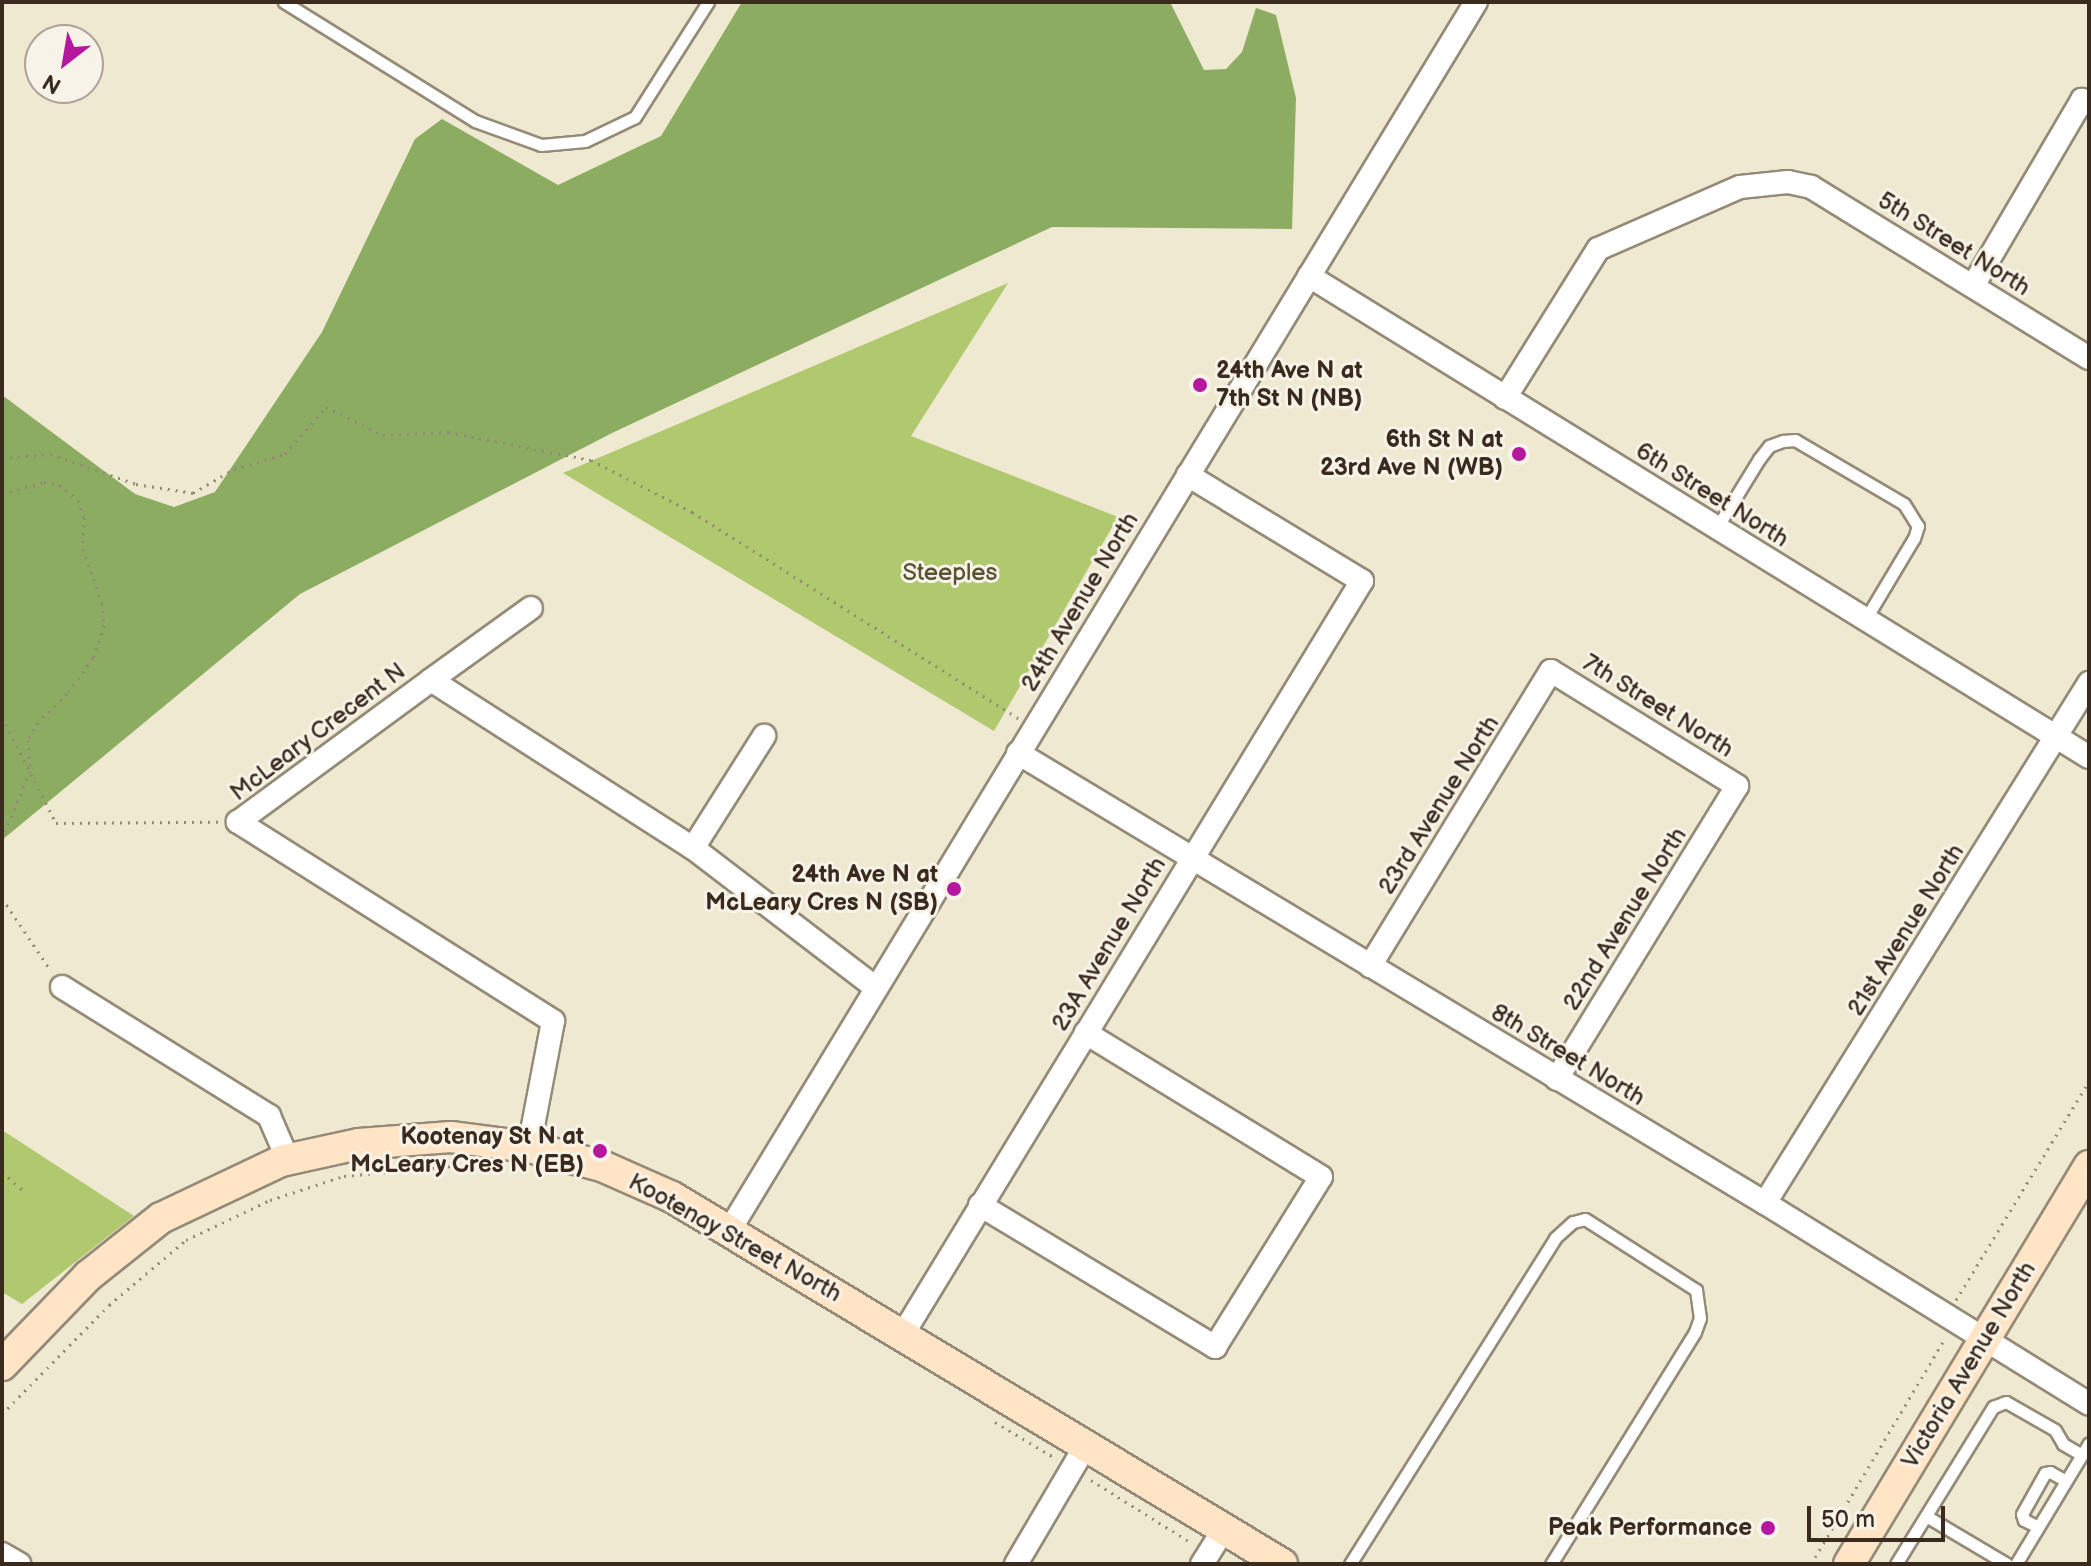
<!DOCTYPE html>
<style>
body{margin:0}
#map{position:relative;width:2091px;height:1566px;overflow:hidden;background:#eee9d0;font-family:"Balsamiq Sans",sans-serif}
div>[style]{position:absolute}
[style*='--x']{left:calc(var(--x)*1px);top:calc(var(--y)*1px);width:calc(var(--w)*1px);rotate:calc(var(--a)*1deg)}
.green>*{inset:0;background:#b0c86e}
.forest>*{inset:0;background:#8cac61}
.path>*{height:3px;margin-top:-1.5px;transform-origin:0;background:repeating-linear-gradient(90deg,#948a77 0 2px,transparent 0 8px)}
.roads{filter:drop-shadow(2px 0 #948a77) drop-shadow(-2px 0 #948a77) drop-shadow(0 2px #948a77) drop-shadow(0 -2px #948a77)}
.lane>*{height:11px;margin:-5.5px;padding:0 5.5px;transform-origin:5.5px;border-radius:5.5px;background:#fff}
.street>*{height:22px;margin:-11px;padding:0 11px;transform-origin:11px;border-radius:11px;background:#fff}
.secondary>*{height:30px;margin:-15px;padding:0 15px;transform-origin:15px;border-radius:15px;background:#ffe4c6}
.dots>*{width:22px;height:22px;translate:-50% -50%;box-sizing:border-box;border:4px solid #f7f3e8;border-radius:50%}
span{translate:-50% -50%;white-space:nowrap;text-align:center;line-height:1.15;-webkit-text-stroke:6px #f7f3e8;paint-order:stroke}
.street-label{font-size:24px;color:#3b2a1e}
.poi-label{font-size:24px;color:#3b2a1e;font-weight:700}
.left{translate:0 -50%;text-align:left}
.right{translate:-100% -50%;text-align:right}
.park-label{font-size:24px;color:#585232}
.frame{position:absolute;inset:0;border:4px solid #3b2a1e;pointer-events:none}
.north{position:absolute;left:24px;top:24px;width:80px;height:80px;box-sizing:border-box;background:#f7f3e8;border:2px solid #aca397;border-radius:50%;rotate:211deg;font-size:22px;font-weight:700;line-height:32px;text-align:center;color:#3b2a1e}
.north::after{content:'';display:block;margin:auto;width:28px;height:36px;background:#b5179e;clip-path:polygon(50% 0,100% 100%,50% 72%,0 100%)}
.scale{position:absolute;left:1807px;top:1506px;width:138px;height:36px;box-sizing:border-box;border:4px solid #3b2a1e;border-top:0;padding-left:10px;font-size:24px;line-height:28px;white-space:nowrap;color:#3b2a1e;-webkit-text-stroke:6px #f7f3e8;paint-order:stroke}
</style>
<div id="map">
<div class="green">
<div style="clip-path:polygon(1008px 283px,911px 436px,1118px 517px,994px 731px,563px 473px)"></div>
<div style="clip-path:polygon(2px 1130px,134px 1216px,22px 1304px,2px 1292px)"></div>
</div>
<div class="forest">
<div style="clip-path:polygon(742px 2px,1170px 2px,1204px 70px,1226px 69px,1242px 52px,1256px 8px,1276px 15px,1296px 98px,1292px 229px,1052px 227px,612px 433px,300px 594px,2px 840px,2px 395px,135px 494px,174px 507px,215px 492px,322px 332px,415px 139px,442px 119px,558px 185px,661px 136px)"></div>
</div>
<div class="path">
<div style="--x:2;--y:458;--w:48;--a:-4.8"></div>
<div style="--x:50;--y:454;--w:91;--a:19.2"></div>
<div style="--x:136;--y:484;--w:58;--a:9"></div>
<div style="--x:193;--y:493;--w:48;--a:-30.3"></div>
<div style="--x:234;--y:469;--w:53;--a:-16.4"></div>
<div style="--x:285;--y:454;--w:62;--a:-48.9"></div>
<div style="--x:326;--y:407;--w:64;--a:26.2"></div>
<div style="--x:383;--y:435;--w:65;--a:-2.6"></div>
<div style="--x:448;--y:432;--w:146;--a:11.1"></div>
<div style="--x:591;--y:460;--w:114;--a:27.2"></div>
<div style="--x:692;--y:512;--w:387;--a:32.3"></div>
<div style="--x:2;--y:494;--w:44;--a:-15.9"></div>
<div style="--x:44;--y:482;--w:15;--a:11"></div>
<div style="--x:59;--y:485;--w:24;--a:38"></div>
<div style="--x:78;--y:500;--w:18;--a:71"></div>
<div style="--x:84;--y:517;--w:32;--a:92"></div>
<div style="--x:83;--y:549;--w:57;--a:70.6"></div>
<div style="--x:102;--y:603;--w:22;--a:85"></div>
<div style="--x:104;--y:625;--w:35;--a:108"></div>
<div style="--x:93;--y:658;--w:44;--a:125.8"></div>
<div style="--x:67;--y:694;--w:40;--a:136"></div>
<div style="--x:38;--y:722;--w:21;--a:119"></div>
<div style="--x:28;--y:740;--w:31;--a:86"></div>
<div style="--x:30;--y:771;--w:74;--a:112.4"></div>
<div style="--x:2;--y:717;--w:119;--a:63"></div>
<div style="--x:56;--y:823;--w:162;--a:-0.4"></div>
<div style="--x:2;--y:898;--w:88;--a:56.1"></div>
<div style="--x:2;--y:1172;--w:28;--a:41"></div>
<div style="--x:1956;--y:1300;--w:256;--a:-58.7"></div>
<div style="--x:2;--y:1414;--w:153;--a:-45.5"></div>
<div style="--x:109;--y:1305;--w:101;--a:-40.2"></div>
<div style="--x:186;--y:1240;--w:93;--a:-25.5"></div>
<div style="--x:270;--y:1200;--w:78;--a:-18"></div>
<div style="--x:344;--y:1176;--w:120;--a:-5.3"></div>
<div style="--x:995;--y:1422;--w:72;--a:30.8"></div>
<div style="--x:1091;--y:1480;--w:120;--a:32.1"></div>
<div style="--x:1811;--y:1564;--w:264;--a:-59.3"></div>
</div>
<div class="roads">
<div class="lane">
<div style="--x:284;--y:2;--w:225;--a:31.9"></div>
<div style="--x:475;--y:121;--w:70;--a:20"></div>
<div style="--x:541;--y:145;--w:44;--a:-5.2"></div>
<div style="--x:585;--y:141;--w:55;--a:-25.6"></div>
<div style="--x:635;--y:117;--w:136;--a:-57.6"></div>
<div style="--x:1716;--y:529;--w:82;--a:-58.4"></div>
<div style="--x:1759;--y:459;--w:16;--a:-52"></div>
<div style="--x:1769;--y:446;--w:15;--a:-20"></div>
<div style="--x:1783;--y:441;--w:12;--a:-5"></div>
<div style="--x:1795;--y:440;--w:126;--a:30.4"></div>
<div style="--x:1904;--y:504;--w:26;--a:58"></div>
<div style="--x:1918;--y:526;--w:13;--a:108"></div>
<div style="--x:1914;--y:538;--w:96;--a:120.9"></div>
<div style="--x:1926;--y:1516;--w:94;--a:30.7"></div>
<div style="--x:2038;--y:1527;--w:16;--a:-153"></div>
<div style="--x:2024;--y:1520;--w:6;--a:-108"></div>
<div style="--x:2022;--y:1514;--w:47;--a:-60.7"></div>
<div style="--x:2045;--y:1473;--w:5;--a:-11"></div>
<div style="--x:2050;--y:1472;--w:18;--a:29"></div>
<div style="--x:1350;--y:1564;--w:385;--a:-57.8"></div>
<div style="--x:1555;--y:1238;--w:24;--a:-42"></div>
<div style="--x:1573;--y:1222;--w:12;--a:-14"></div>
<div style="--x:1585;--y:1219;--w:132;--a:32.6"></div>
<div style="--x:1696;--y:1290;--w:28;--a:82"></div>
<div style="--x:1700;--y:1318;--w:15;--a:110"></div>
<div style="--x:1695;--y:1332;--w:273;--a:121.8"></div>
<div style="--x:1896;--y:1564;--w:185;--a:-58.3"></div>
<div style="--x:1993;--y:1407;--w:14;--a:-21"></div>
<div style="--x:2006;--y:1402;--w:56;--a:29.7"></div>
<div style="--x:2055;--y:1430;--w:16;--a:60"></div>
<div style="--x:2063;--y:1444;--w:22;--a:30"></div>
<div style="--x:2016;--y:1564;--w:141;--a:-58.9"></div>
</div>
<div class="street">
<div style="--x:1309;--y:276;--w:916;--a:31.66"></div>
<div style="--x:1973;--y:286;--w:216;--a:-59.6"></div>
<div style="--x:2082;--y:100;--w:8;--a:30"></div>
<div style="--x:1505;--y:398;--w:176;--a:-58"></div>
<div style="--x:1598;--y:249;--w:155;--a:-23.6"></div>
<div style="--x:1740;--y:187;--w:48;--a:-5.9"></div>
<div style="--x:1788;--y:182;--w:24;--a:12"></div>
<div style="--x:1811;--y:187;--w:326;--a:31.6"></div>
<div style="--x:431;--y:680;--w:123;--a:-35.8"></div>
<div style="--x:1018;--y:753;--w:872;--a:31.07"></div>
<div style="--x:1765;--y:1203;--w:381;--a:31.8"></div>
<div style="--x:693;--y:848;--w:133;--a:-57.6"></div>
<div style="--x:1370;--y:966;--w:346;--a:-58.5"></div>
<div style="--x:1551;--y:671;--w:219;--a:31.7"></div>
<div style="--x:1737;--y:786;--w:344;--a:121.6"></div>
<div style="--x:62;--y:987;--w:244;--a:31.9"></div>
<div style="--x:269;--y:1116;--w:48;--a:66.6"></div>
<div style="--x:529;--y:1147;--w:128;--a:-79.2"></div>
<div style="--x:553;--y:1021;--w:373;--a:-147.7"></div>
<div style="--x:238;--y:822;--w:240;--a:-36.3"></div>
<div style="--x:431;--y:680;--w:311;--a:32.7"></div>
<div style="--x:693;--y:848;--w:230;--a:37.4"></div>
<div style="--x:1765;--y:1203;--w:613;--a:-58.07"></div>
<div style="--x:980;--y:1205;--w:275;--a:31.1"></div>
<div style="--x:1215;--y:1347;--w:200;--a:-58.1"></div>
<div style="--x:1321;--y:1177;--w:276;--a:-148.5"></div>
<div style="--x:729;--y:1231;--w:1438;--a:-58.71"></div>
<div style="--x:903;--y:1334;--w:882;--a:-58.64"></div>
<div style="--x:1362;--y:581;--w:204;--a:-148.7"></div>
<div style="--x:2;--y:1554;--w:20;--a:30"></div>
<div style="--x:1016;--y:1564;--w:138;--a:-59.5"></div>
<div style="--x:1202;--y:1564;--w:41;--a:-57.8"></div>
</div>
<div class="secondary">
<div style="--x:2;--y:1365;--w:124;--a:-46"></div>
<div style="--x:88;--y:1276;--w:93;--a:-38.5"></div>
<div style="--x:161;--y:1218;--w:133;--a:-25.4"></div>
<div style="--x:281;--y:1161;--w:80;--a:-12.3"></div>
<div style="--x:359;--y:1144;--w:92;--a:-4.4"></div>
<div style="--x:451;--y:1137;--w:79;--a:7.3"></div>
<div style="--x:529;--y:1147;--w:75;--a:14.6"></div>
<div style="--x:602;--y:1166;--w:77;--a:23.9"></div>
<div style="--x:672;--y:1197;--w:712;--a:31.03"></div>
<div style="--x:1849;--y:1564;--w:465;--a:-58.9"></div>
</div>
</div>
<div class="dots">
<div style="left:1200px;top:385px;background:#b5179e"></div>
<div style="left:1519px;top:454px;background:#b5179e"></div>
<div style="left:954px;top:889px;background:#b5179e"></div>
<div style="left:600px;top:1151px;background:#b5179e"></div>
<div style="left:1768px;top:1528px;background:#b5179e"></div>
</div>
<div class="street-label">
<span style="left:1954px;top:244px;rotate:32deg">5th Street North</span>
<span style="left:1712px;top:495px;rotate:32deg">6th Street North</span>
<span style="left:1080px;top:602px;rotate:-59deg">24th Avenue North</span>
<span style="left:1658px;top:706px;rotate:32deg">7th Street North</span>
<span style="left:318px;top:732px;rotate:-37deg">McLeary Crecent N</span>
<span style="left:1439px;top:805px;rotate:-58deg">23rd Avenue North</span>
<span style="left:1625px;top:919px;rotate:-58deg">22nd Avenue North</span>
<span style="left:1906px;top:930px;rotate:-58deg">21st Avenue North</span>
<span style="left:1109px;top:944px;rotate:-59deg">23A Avenue North</span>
<span style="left:1568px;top:1055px;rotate:31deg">8th Street North</span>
<span style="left:735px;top:1238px;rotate:29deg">Kootenay Street North</span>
<span style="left:1969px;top:1365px;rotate:-59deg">Victoria Avenue North</span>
</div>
<div class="poi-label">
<span class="left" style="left:1216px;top:385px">24th Ave N at<br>7th St N (NB)</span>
<span class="right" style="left:1503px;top:454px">6th St N at<br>23rd Ave N (WB)</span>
<span class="right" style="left:938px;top:889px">24th Ave N at<br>McLeary Cres N (SB)</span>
<span class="right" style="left:584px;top:1151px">Kootenay St N at<br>McLeary Cres N (EB)</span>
<span class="right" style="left:1752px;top:1528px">Peak Performance</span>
</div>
<div class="park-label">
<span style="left:950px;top:573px">Steeples</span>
</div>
<div class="frame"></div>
<div class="north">N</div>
<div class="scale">50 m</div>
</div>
